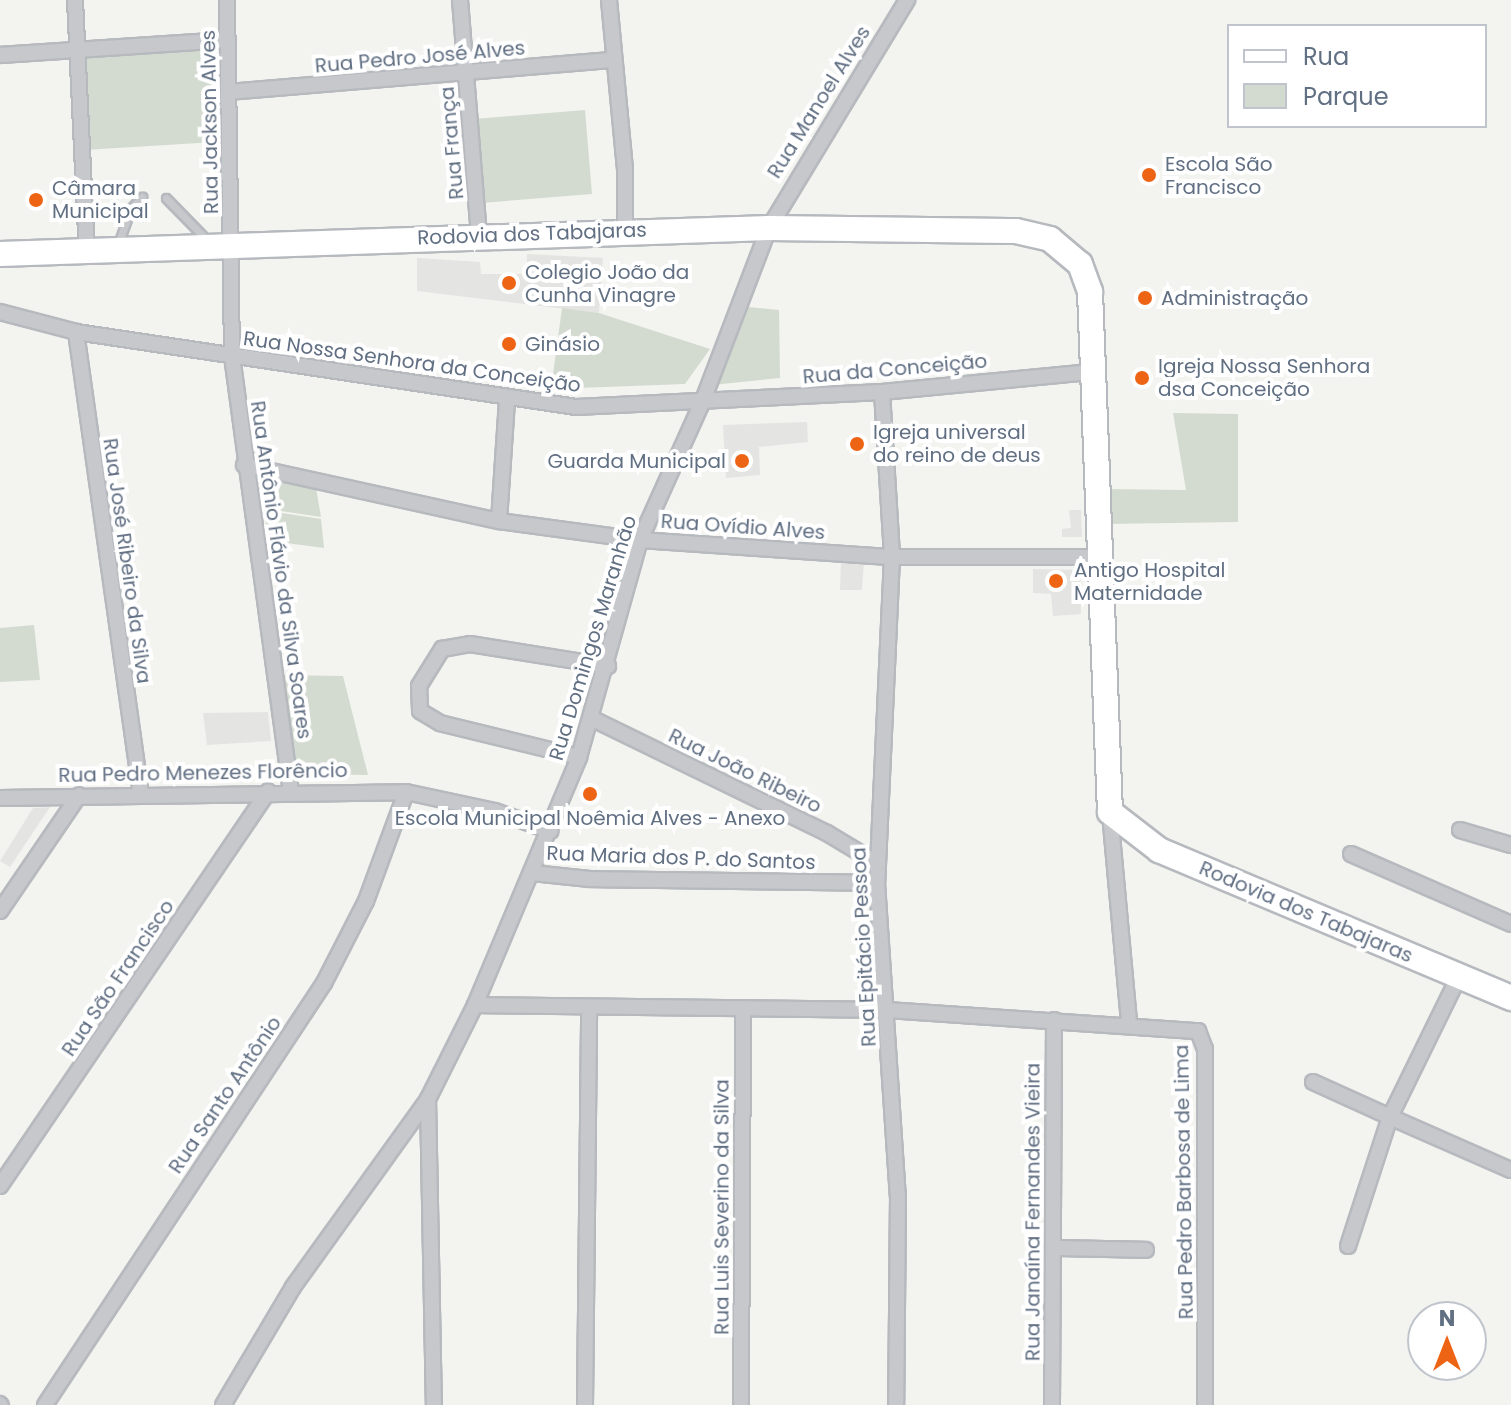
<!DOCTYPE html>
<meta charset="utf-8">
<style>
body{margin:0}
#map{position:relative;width:1511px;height:1405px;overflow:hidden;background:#f3f4ef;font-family:Poppins,sans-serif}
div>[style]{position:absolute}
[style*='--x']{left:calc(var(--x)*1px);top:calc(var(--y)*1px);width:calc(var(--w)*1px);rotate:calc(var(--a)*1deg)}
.built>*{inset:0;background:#e4e4e3}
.green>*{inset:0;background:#d3dbd0}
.roads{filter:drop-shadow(2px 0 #b6b9be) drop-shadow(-2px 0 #b6b9be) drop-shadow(0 2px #b6b9be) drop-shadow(0 -2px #b6b9be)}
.service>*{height:7px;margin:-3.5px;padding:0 3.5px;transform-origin:3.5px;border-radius:3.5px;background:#c6c8cc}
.minor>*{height:14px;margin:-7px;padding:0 7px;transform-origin:7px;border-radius:7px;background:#c6c8cc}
.primary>*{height:24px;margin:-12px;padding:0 12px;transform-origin:12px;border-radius:12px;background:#fff}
.dots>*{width:22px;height:22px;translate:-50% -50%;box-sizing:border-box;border:4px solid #fff;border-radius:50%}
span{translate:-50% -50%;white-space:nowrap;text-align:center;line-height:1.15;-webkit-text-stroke:8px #fff;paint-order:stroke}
.street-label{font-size:20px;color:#616f83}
.poi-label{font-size:20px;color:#616f83}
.left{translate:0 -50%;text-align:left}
.right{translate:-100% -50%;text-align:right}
.legend{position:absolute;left:1227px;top:24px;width:260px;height:104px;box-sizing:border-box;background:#fff;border:2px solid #c0c5cd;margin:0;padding:10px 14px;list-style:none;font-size:24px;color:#616f83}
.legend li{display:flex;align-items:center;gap:16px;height:40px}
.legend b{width:40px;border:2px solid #c0c5cd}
.north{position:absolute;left:1407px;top:1301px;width:80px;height:80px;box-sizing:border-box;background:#fff;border:2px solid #c0c5cd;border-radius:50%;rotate:0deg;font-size:22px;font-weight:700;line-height:32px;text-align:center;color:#616f83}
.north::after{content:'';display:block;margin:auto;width:28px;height:36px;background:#ee6415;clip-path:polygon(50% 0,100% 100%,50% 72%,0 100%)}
</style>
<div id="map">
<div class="built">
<div style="clip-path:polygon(527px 254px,603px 258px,599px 313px,417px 291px,417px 258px,480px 262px,481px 274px,527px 274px)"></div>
<div style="clip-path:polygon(807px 422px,808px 442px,759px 447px,760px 475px,726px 478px,723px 425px)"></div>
<div style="clip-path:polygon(1069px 510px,1081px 510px,1082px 537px,1062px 537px,1062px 529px,1071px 528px)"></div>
<div style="clip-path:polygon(864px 560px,862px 590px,840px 590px,841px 561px)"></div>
<div style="clip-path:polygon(1033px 569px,1080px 570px,1081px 614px,1053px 616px,1051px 594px,1033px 593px)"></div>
<div style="clip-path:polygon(268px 712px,271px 741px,207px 745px,203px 713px)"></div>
<div style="clip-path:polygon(50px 807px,10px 867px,0 861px,33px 808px)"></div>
</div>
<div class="green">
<div style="clip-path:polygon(209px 46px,215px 142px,85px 150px,80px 53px)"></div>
<div style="clip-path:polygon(585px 110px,592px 194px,481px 203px,474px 119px)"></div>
<div style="clip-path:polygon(748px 307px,779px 310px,780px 378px,712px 385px)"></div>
<div style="clip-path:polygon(562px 308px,599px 313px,710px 349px,685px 384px,551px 389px)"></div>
<div style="clip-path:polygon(1173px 413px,1238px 414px,1238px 522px,1107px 524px,1106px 489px,1186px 490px)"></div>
<div style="clip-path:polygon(252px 470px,315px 482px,321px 517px,261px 508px)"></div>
<div style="clip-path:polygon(262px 510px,321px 519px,324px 548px,271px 541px)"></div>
<div style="clip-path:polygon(34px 625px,40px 680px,0 682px,0 628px)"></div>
<div style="clip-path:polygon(283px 675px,343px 676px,368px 775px,295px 774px)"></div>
</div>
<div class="roads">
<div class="service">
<div style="--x:166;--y:198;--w:62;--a:45.7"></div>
<div style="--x:118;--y:244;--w:38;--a:-70"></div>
<div style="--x:131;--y:208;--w:16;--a:-45"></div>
</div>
<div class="minor">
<div style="--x:75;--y:0;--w:250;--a:87.3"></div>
<div style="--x:227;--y:0;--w:356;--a:89.2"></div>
<div style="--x:232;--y:356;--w:438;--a:82.3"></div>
<div style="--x:460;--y:0;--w:237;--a:85.4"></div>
<div style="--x:609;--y:0;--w:169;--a:84.6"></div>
<div style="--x:625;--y:168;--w:64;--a:90"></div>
<div style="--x:0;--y:55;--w:228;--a:-3.8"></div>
<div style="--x:229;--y:92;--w:385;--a:-4.8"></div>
<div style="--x:0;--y:312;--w:79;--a:14.7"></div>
<div style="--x:76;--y:332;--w:506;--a:8.53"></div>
<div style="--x:576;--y:407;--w:306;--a:-2.8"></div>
<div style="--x:882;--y:392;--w:210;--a:-5.5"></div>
<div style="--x:76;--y:332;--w:468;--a:82"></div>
<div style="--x:882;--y:392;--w:165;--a:86.5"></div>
<div style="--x:892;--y:557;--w:326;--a:92.6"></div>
<div style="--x:877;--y:883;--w:314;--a:86.2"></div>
<div style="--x:898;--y:1196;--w:209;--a:90.5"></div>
<div style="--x:244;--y:465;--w:261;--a:12.4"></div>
<div style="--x:499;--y:521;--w:142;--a:7.7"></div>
<div style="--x:640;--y:540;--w:253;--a:3.9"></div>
<div style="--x:892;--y:557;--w:211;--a:0"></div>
<div style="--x:499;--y:521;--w:121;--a:-86.2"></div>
<div style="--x:593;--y:719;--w:260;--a:26"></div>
<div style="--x:827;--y:833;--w:58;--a:31"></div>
<div style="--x:579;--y:757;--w:143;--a:-166.3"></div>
<div style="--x:440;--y:723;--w:23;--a:-149"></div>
<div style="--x:420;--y:711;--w:25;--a:-92"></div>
<div style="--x:419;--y:686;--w:44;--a:-58.1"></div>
<div style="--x:442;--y:649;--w:28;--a:-10"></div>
<div style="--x:470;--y:644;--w:140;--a:9.1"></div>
<div style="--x:0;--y:798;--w:406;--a:-0.8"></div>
<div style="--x:406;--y:792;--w:91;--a:12.1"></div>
<div style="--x:495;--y:811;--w:59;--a:19.7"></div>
<div style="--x:1110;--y:813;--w:211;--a:84.8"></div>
<div style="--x:1460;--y:830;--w:53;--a:16.4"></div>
<div style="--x:1351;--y:854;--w:175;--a:23.6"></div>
<div style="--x:532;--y:873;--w:58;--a:5.9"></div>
<div style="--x:590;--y:879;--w:287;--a:0.8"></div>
<div style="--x:0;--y:911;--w:140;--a:-55.7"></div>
<div style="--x:475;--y:1005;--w:412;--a:0.7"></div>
<div style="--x:887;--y:1010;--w:312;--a:3.9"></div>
<div style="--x:1198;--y:1031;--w:19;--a:69"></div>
<div style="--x:1205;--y:1049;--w:356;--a:90"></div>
<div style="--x:1313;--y:1082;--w:85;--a:24.4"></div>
<div style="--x:1390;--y:1117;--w:157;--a:-63.9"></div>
<div style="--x:428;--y:1099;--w:306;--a:88.9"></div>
<div style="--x:0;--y:1186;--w:477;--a:-55.8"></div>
<div style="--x:1348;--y:1246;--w:136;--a:-72"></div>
<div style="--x:1390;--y:1117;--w:132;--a:23.7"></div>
<div style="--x:1053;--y:1248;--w:93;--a:1.2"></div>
<div style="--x:0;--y:1404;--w:1;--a:45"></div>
<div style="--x:45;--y:1405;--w:506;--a:-56.53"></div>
<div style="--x:324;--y:983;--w:92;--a:-62.9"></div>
<div style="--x:366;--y:901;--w:116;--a:-69.8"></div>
<div style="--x:223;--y:1405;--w:137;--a:-59.3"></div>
<div style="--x:293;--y:1287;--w:231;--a:-54.3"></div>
<div style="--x:428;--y:1099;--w:105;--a:-63.4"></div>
<div style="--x:475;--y:1005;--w:269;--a:-67.2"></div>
<div style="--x:579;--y:757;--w:225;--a:-74.3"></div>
<div style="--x:640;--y:540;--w:150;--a:-65.7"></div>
<div style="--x:702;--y:403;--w:187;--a:-69.1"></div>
<div style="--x:769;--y:228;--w:267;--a:-58.8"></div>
<div style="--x:585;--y:1405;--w:397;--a:-89.4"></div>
<div style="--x:741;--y:1405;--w:396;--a:-89.7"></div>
<div style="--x:1052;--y:1405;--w:385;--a:-89.7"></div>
</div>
<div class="primary">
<div style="--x:0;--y:254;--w:769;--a:-1.94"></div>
<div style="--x:769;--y:228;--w:247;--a:0.7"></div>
<div style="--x:1016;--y:231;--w:35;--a:13"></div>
<div style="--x:1050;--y:239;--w:39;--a:40"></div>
<div style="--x:1080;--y:264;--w:30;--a:70"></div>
<div style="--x:1090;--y:292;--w:520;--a:87.8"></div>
<div style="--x:1110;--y:812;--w:62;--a:37.8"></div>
<div style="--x:1159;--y:850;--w:382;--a:22.8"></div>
</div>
</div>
<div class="dots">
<div style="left:1149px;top:175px;background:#ee6415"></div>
<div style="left:36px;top:200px;background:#ee6415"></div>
<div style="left:509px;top:283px;background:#ee6415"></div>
<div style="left:1145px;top:298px;background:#ee6415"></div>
<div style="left:509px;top:344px;background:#ee6415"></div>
<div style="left:1142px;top:378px;background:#ee6415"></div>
<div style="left:857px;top:444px;background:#ee6415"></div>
<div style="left:742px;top:461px;background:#ee6415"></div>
<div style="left:1056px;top:581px;background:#ee6415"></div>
<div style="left:590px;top:794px;background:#ee6415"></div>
</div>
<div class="street-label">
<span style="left:420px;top:57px;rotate:-5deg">Rua Pedro José Alves</span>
<span style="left:819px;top:102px;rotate:-58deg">Rua Manoel Alves</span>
<span style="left:210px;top:122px;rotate:-91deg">Rua Jackson Alves</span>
<span style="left:452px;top:143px;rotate:-95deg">Rua França</span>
<span style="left:532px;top:234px;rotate:-2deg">Rodovia dos Tabajaras</span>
<span style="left:412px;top:362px;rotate:8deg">Rua Nossa Senhora da Conceição</span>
<span style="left:895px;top:369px;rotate:-5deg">Rua da Conceição</span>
<span style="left:743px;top:527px;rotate:4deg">Rua Ovídio Alves</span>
<span style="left:127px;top:561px;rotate:82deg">Rua José Ribeiro da Silva</span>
<span style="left:281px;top:570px;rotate:82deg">Rua Antônio Flávio da Silva Soares</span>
<span style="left:593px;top:638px;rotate:-73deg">Rua Domingos Maranhão</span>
<span style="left:745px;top:771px;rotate:26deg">Rua João Ribeiro</span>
<span style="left:203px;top:773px;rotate:-1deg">Rua Pedro Menezes Florêncio</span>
<span style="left:681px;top:858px;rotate:2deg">Rua Maria dos P. do Santos</span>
<span style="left:1306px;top:912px;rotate:23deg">Rodovia dos Tabajaras</span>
<span style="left:864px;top:947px;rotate:-93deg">Rua Epitácio Pessoa</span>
<span style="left:118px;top:978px;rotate:-56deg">Rua São Francisco</span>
<span style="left:225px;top:1095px;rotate:-56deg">Rua Santo Antônio</span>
<span style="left:1184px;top:1182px;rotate:-91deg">Rua Pedro Barbosa de Lima</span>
<span style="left:722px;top:1207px;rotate:-90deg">Rua Luis Severino da Silva</span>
<span style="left:1033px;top:1212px;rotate:-90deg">Rua Janaína Fernandes Vieira</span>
</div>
<div class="poi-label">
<span class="left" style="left:1165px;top:176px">Escola São<br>Francisco</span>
<span class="left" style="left:52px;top:200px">Câmara<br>Municipal</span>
<span class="left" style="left:525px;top:284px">Colegio João da<br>Cunha Vinagre</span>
<span class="left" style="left:1161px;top:298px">Administração</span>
<span class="left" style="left:525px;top:344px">Ginásio</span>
<span class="left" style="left:1158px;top:378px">Igreja Nossa Senhora<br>dsa Conceição</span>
<span class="left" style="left:873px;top:444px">Igreja universal<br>do reino de deus</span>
<span class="right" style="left:726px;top:461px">Guarda Municipal</span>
<span class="left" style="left:1074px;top:582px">Antigo Hospital<br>Maternidade</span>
<span style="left:590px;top:818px">Escola Municipal Noêmia Alves - Anexo</span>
</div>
<ul class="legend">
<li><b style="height:10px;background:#fff"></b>Rua</li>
<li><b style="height:22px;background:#d3dbd0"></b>Parque</li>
</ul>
<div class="north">N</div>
</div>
